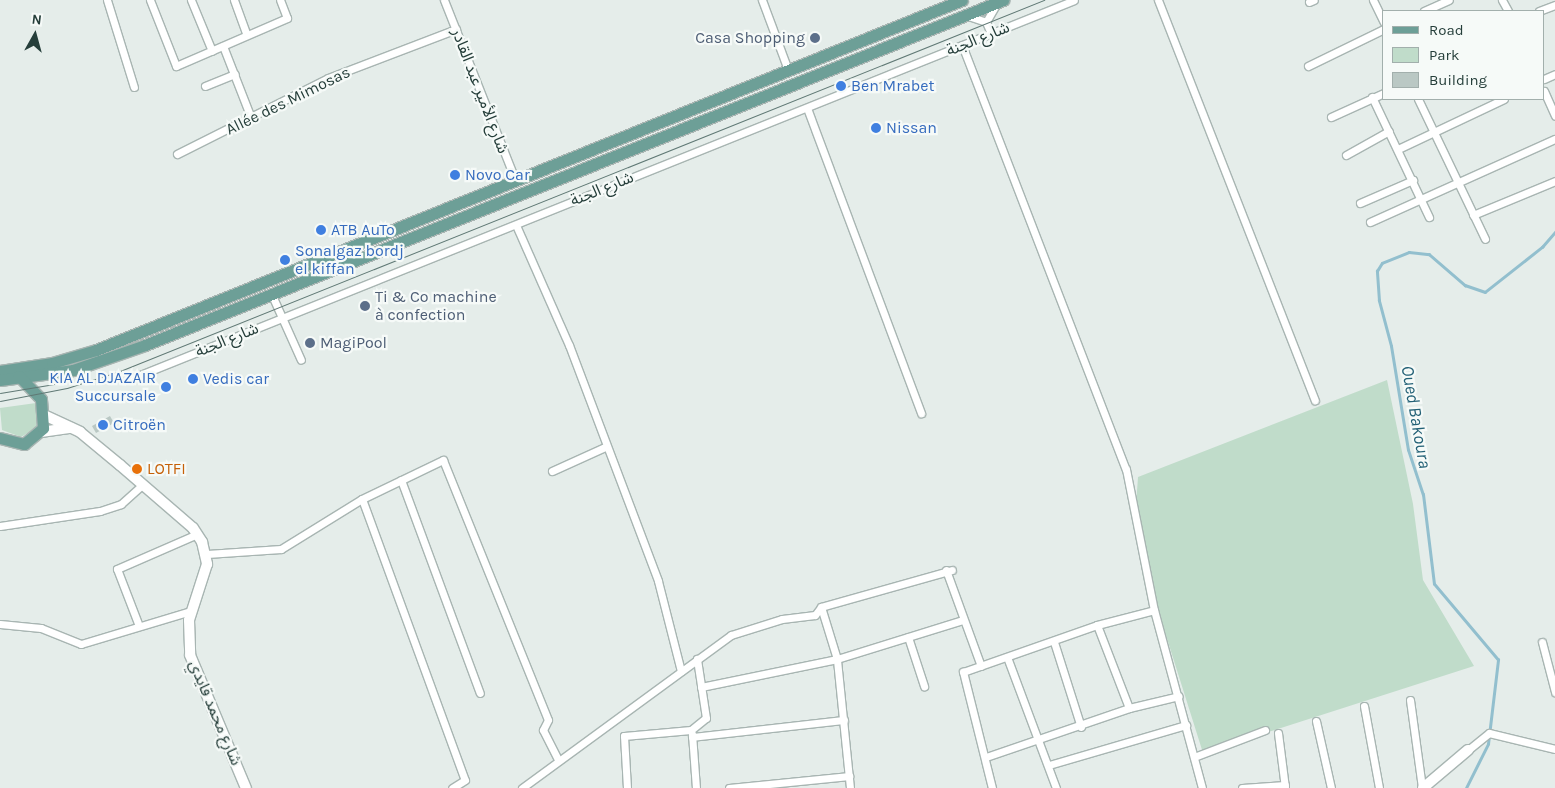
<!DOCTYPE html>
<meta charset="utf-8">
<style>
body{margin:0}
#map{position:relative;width:1555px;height:788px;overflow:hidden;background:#e5edea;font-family:Karla,"Noto Sans Arabic",sans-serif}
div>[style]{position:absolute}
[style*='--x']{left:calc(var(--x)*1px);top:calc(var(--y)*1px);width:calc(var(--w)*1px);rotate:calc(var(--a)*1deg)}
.green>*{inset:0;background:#c0dcca}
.stream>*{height:2.5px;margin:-1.25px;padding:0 1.25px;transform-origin:1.25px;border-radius:1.25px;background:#92bfce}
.building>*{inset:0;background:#bac8c4}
.roads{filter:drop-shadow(1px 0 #a8b5b2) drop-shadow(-1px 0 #a8b5b2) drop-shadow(0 1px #a8b5b2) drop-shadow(0 -1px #a8b5b2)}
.street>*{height:7px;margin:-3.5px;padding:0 3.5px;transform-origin:3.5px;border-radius:3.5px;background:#fff}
.secondary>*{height:10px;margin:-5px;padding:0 5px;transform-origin:5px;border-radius:5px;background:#fff}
.primary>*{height:11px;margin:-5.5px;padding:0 5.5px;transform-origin:5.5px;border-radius:5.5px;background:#6d9f97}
.tram>*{height:1px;margin:-0.5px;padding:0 0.5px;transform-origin:0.5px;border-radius:0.5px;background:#607975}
.dots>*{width:14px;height:14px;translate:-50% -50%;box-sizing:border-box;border:2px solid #f6faf8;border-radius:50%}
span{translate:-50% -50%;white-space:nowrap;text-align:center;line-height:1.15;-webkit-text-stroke:4.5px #f6faf8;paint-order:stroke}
.service-label{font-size:16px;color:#4e5e75}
.right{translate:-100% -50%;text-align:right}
.left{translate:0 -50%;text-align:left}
.street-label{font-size:16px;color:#253e3a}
.shop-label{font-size:16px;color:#366cbe}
.food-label{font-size:16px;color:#c56008}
.water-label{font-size:18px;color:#236176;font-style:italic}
.legend{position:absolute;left:1382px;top:10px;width:162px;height:90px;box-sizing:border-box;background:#f6faf8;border:1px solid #a2afac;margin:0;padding:6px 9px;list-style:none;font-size:15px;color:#253e3a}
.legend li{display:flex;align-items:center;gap:10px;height:25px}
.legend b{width:25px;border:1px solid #a2afac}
.north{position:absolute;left:10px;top:10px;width:50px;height:50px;-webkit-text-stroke:4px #f6faf8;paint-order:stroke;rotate:7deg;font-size:14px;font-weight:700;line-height:20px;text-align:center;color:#253e3a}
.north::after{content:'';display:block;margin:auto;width:18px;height:22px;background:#253e3a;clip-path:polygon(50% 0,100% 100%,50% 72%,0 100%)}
</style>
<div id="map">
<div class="green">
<div style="clip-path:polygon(1387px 380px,1413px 504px,1423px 580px,1474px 666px,1203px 753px,1158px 610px,1136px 505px,1138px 477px)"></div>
<div style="clip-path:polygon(36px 403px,36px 428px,21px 437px,2px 430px,0 408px)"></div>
</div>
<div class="stream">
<div style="--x:1466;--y:788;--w:49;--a:-63.4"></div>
<div style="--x:1488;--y:744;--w:85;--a:-83.2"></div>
<div style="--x:1498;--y:660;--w:99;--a:-130.1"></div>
<div style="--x:1434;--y:584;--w:90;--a:-97"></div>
<div style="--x:1423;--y:495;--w:47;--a:-108.4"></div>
<div style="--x:1408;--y:450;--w:105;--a:-99.3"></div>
<div style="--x:1391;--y:346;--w:47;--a:-104.9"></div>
<div style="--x:1379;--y:301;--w:30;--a:-94"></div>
<div style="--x:1377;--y:271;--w:9;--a:-58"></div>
<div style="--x:1382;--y:263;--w:29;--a:-22"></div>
<div style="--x:1409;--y:252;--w:20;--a:6"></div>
<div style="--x:1429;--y:254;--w:48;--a:40.7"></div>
<div style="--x:1465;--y:285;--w:21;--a:19"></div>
<div style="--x:1485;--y:292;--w:73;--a:-38.3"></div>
<div style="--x:1542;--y:247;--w:20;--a:-49"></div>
</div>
<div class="building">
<div style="clip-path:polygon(110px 416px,114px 423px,96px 433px,92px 426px)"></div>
</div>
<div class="roads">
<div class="street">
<div style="--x:107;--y:0;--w:91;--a:72.8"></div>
<div style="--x:150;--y:0;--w:71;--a:68.5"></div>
<div style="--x:176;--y:66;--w:121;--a:-23.4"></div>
<div style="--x:287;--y:18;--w:19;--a:-111"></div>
<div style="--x:191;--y:0;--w:55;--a:67.6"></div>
<div style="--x:234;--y:0;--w:37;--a:70"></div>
<div style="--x:444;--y:0;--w:196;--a:68.4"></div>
<div style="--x:762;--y:0;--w:75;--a:69.6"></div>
<div style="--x:1158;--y:0;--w:430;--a:68.6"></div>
<div style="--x:1373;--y:0;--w:25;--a:64"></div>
<div style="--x:1502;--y:0;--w:13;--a:61"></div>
<div style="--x:1309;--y:2;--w:5;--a:-22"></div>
<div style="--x:1424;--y:11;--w:27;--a:-24"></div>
<div style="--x:1539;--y:11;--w:17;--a:-21"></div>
<div style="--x:968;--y:16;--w:19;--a:18"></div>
<div style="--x:986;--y:22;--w:12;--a:66"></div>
<div style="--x:986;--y:22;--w:22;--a:-60"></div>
<div style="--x:962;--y:45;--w:455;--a:68.9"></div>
<div style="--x:1126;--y:469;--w:144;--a:78.8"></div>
<div style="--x:1154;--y:610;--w:184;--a:74.9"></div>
<div style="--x:223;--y:46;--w:77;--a:68.7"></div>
<div style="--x:1308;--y:66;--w:85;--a:-26"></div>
<div style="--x:1544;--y:79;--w:12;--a:-24"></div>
<div style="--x:205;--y:86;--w:32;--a:-22"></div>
<div style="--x:1544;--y:91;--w:27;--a:66"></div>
<div style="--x:1372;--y:97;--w:133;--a:64.6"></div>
<div style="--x:1418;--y:99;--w:155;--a:64.4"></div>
<div style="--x:807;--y:108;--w:326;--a:69.5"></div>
<div style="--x:1331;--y:117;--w:58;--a:-24.4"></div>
<div style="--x:1398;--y:149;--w:117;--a:-25.3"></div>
<div style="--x:177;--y:154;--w:169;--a:-26.7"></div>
<div style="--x:328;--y:78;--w:137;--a:-20.9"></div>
<div style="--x:1346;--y:155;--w:49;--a:-29.2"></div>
<div style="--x:1360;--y:203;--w:58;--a:-23.5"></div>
<div style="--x:1473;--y:215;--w:89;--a:-22.5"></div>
<div style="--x:1370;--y:222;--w:203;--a:-24.2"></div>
<div style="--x:516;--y:225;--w:131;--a:66.2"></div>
<div style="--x:569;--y:345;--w:252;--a:69.3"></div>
<div style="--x:658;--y:581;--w:93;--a:75.7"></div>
<div style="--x:271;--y:293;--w:73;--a:65.9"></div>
<div style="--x:130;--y:379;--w:1017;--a:-21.87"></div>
<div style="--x:552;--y:471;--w:60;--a:-24.4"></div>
<div style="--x:401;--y:480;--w:227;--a:69.7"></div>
<div style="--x:362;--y:499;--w:299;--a:69.9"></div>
<div style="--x:465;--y:780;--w:15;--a:148"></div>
<div style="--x:0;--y:526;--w:101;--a:-8.5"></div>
<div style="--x:100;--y:511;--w:22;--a:-18"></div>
<div style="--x:121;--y:504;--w:28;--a:-42"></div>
<div style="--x:207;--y:554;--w:74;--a:-3.9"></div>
<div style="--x:281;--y:549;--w:95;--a:-31.7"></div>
<div style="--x:362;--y:499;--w:90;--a:-25.7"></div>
<div style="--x:443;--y:460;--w:280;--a:68"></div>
<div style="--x:548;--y:720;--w:11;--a:117"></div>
<div style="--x:543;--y:730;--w:34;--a:63"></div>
<div style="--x:946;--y:570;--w:102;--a:70"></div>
<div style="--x:0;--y:624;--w:41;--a:5.6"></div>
<div style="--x:41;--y:628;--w:43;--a:21.8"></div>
<div style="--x:81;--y:644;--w:115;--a:-16.7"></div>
<div style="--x:1097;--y:625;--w:89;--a:68.9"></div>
<div style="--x:139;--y:626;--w:61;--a:-111.1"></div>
<div style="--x:117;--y:569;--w:87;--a:-23.6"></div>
<div style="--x:908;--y:637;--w:52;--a:71.9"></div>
<div style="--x:1054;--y:642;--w:89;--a:72.4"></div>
<div style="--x:1542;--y:642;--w:52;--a:75.4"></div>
<div style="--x:1007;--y:657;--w:140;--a:69.5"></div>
<div style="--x:701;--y:687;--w:139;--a:-11.6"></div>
<div style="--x:837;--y:659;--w:132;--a:-17.2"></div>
<div style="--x:1410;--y:700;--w:89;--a:82.2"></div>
<div style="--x:1364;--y:706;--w:83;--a:79.6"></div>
<div style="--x:1316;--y:721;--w:69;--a:77.4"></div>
<div style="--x:1278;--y:733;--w:55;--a:82.7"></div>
<div style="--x:692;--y:734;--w:54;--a:85.8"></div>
<div style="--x:692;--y:737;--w:153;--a:-6.4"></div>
<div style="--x:1468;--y:750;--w:27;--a:-39"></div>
<div style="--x:1489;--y:733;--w:68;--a:13.6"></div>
<div style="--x:986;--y:757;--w:151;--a:-18.9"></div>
<div style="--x:1129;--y:708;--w:51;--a:-13.5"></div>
<div style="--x:1194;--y:757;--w:76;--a:-20.8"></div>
<div style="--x:1049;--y:765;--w:143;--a:-16.3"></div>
<div style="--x:522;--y:788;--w:259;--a:-36.2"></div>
<div style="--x:731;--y:635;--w:53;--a:-17.4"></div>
<div style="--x:782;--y:619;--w:33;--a:-7"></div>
<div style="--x:815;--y:615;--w:10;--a:-53"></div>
<div style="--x:627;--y:788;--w:52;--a:-93.3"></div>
<div style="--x:624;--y:736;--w:67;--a:-5.1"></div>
<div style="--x:691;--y:730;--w:19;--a:-39"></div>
<div style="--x:706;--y:718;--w:60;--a:-98.7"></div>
<div style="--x:729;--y:788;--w:121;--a:-5.7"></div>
<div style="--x:850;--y:788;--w:130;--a:-95.8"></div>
<div style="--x:837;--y:659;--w:54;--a:-107.1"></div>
<div style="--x:821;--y:607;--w:136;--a:-15.8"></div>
<div style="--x:992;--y:788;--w:120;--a:-104"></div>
<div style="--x:963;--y:672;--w:142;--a:-19.3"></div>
<div style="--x:1097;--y:625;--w:59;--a:-14.7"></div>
<div style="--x:1242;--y:788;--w:43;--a:-4"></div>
</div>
<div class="secondary">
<div style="--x:44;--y:415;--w:40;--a:25"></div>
<div style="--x:80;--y:432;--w:52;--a:39.5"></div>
<div style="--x:120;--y:465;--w:96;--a:40.8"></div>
<div style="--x:193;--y:528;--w:17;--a:57"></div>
<div style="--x:202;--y:542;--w:23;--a:77"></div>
<div style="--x:207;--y:564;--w:59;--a:107.8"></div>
<div style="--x:189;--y:620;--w:35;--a:88"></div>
<div style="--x:190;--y:655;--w:144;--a:67.2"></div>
<div style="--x:41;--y:432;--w:30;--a:-8"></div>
<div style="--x:1423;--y:788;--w:59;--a:-40.2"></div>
</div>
<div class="primary">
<div style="--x:0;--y:371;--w:53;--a:-8.7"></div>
<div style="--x:52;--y:363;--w:46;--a:-16.5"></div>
<div style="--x:96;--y:350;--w:934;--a:-22.01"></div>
<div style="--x:0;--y:380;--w:74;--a:-7.8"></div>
<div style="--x:73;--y:370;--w:76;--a:-19.1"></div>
<div style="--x:145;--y:345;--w:925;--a:-21.9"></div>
<div style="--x:0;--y:438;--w:25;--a:14"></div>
<div style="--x:24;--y:444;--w:25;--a:-40"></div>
<div style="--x:43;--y:428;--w:29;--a:-94"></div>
<div style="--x:41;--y:399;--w:32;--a:-134"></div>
</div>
</div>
<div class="tram">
<div style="--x:0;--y:393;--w:55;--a:-9.5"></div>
<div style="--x:0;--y:401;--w:68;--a:-11"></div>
<div style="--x:67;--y:388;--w:56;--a:-17.8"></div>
<div style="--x:120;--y:371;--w:996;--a:-21.88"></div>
</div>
<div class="dots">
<div style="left:815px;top:38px;background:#5c6f8a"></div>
<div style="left:841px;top:86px;background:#3f7fe0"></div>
<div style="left:876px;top:128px;background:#3f7fe0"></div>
<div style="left:455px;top:175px;background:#3f7fe0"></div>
<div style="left:321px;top:230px;background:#3f7fe0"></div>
<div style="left:285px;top:260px;background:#3f7fe0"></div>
<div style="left:365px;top:306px;background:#5c6f8a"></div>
<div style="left:310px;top:343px;background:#5c6f8a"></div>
<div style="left:193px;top:379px;background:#3f7fe0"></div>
<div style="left:166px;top:387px;background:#3f7fe0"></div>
<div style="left:103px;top:425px;background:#3f7fe0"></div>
<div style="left:137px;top:469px;background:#e8710a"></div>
</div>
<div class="service-label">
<span class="right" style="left:805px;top:38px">Casa Shopping</span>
<span class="left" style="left:375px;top:306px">Ti &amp; Co machine<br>à confection</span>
<span class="left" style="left:320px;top:343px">MagiPool</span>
</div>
<div class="street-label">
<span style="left:978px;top:39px;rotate:-22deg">شارع الجنة</span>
<span style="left:480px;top:91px;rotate:69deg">شارع الأمير عبد القادر</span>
<span style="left:288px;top:101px;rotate:-26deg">Allée des Mimosas</span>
<span style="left:602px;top:189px;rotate:-22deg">شارع الجنة</span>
<span style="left:227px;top:340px;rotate:-22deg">شارع الجنة</span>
<span style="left:215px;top:713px;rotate:67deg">شارع محمد قايدي</span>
</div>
<div class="shop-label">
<span class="left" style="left:851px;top:86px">Ben Mrabet</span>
<span class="left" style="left:886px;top:128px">Nissan</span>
<span class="left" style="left:465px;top:175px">Novo Car</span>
<span class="left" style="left:331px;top:230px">ATB AuTo</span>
<span class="left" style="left:295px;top:260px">Sonalgaz bordj<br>el kiffan</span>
<span class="right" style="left:156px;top:387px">KIA AL DJAZAIR<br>Succursale</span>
<span class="left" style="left:203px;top:379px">Vedis car</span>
<span class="left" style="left:113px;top:425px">Citroën</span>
</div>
<div class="food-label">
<span class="left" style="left:147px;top:469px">LOTFI</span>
</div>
<div class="water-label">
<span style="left:1416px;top:417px;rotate:80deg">Oued Bakoura</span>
</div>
<ul class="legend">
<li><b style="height:6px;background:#6d9f97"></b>Road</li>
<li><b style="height:14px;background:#c0dcca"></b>Park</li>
<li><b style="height:14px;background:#bac8c4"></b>Building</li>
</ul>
<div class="north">N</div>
</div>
